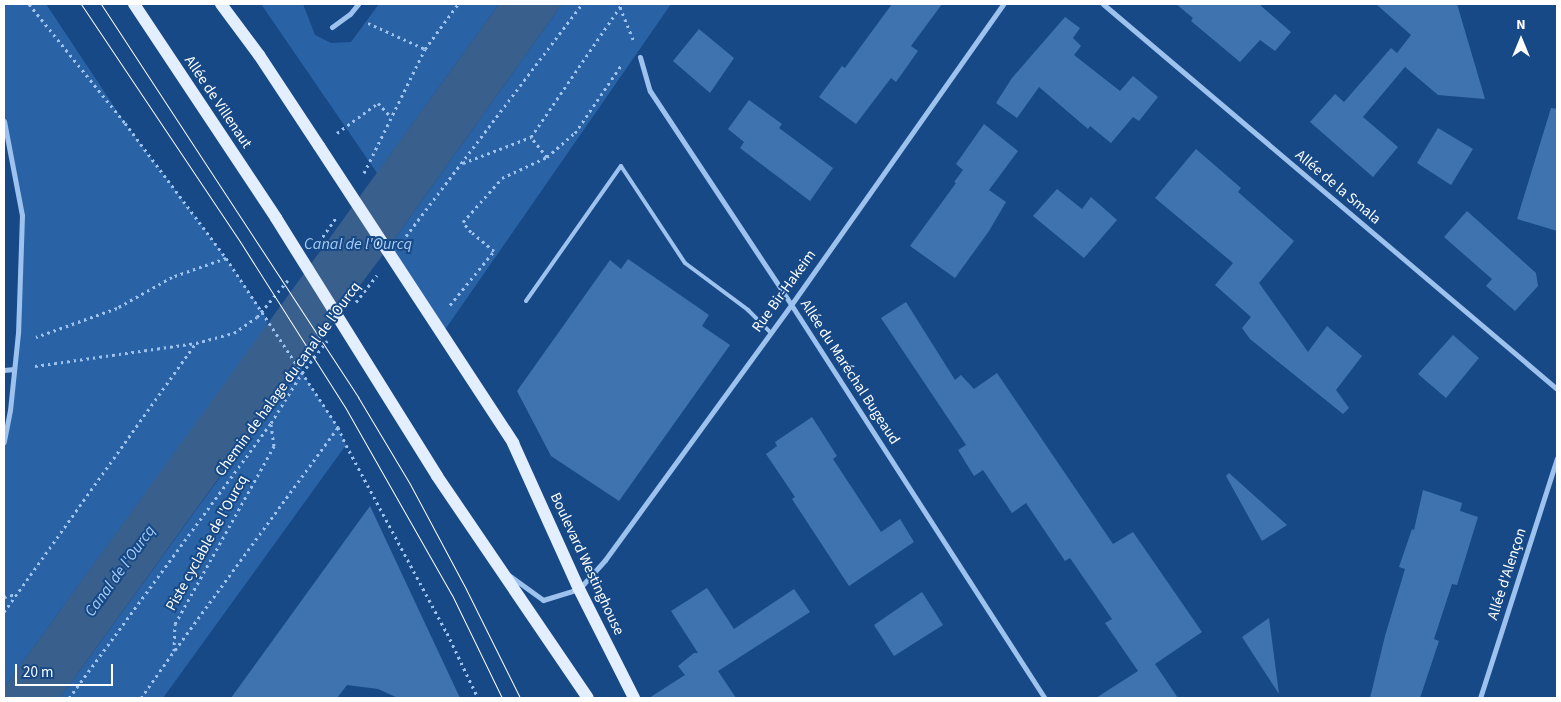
<!DOCTYPE html>
<meta charset="utf-8">
<style>
body{margin:0}
#map{position:relative;width:1561px;height:702px;overflow:hidden;background:#174987;font-family:"Source Sans 3",sans-serif}
div>[style]{position:absolute}
[style*='--x']{left:calc(var(--x)*1px);top:calc(var(--y)*1px);width:calc(var(--w)*1px);rotate:calc(var(--a)*1deg)}
.green>*{inset:0;background:#2963a5}
.water>*{inset:0;background:#395f8d}
.building>*{inset:0;background:#3f73b0}
.path>*{height:3px;margin-top:-1.5px;transform-origin:0;background:repeating-linear-gradient(90deg,#9dc2ee 0 2.5px,transparent 0 6.5px)}
.service>*{height:4px;margin:-2px;padding:0 2px;transform-origin:2px;border-radius:2px;background:#9dc2ee}
.minor>*{height:5px;margin:-2.5px;padding:0 2.5px;transform-origin:2.5px;border-radius:2.5px;background:#9dc2ee}
.primary>*{height:12px;margin:-6px;padding:0 6px;transform-origin:6px;border-radius:6px;background:#e3eeff}
.tram>*{height:1px;margin:-0.5px;padding:0 0.5px;transform-origin:0.5px;border-radius:0.5px;background:#fff}
.path-bridge>*{height:3px;margin-top:-1.5px;transform-origin:0;background:repeating-linear-gradient(90deg,#9dc2ee 0 2.5px,transparent 0 6.5px)}
.primary-bridge>*{height:12px;margin:-6px;padding:0 6px;transform-origin:6px;border-radius:6px;background:#e3eeff}
span{translate:-50% -50%;white-space:nowrap;text-align:center;line-height:1.15;-webkit-text-stroke:4px #174987;paint-order:stroke}
.street-label{font-size:15px;color:#fff}
.water-label{font-size:16px;color:#a8ccf5;font-style:italic}
.frame{position:absolute;inset:0;border:5px solid #fff;pointer-events:none}
.north{position:absolute;left:1496px;top:15px;width:50px;height:50px;-webkit-text-stroke:4px #174987;paint-order:stroke;rotate:0deg;font-size:14px;font-weight:700;line-height:20px;text-align:center;color:#fff}
.north::after{content:'';display:block;margin:auto;width:18px;height:22px;background:#fff;clip-path:polygon(50% 0,100% 100%,50% 72%,0 100%)}
.scale{position:absolute;left:15px;top:664px;width:98px;height:22px;box-sizing:border-box;border:2px solid #fff;border-top:0;padding-left:6px;font-size:15px;line-height:18px;white-space:nowrap;color:#fff;-webkit-text-stroke:4px #174987;paint-order:stroke}
</style>
<div id="map">
<div class="green">
<div style="clip-path:polygon(4px 4px,46px 4px,125px 123px,226px 258px,268px 320px,266px 327px,4px 688px,4px 442px,14px 369px,22px 215px,4px 121px)"></div>
<div style="clip-path:polygon(261px 4px,303px 4px,315px 35px,331px 43px,351px 42px,379px 4px,499px 4px,377px 173px)"></div>
<div style="clip-path:polygon(562px 4px,671px 4px,442px 334px,388px 248px)"></div>
<div style="clip-path:polygon(301px 365px,302px 373px,338px 427px,346px 445px,163px 698px,60px 698px)"></div>
</div>
<div class="water">
<div style="clip-path:polygon(499px 4px,562px 4px,388px 248px,295px 372px,60px 698px,4px 698px,4px 688px)"></div>
</div>
<div class="building">
<div style="clip-path:polygon(892px 4px,942px 4px,911px 46px,918px 51px,896px 82px,891px 78px,856px 124px,819px 97px,842px 66px,845px 68px)"></div>
<div style="clip-path:polygon(1176px 4px,1259px 4px,1291px 32px,1275px 51px,1260px 40px,1240px 62px,1191px 21px,1193px 18px)"></div>
<div style="clip-path:polygon(1376px 4px,1457px 4px,1485px 99px,1438px 95px,1405px 67px,1363px 117px,1398px 147px,1373px 177px,1310px 122px,1335px 94px,1344px 102px,1391px 48px,1397px 53px,1411px 35px)"></div>
<div style="clip-path:polygon(1065px 17px,1080px 28px,1073px 38px,1081px 46px,1074px 55px,1120px 91px,1133px 76px,1158px 97px,1139px 121px,1133px 117px,1111px 143px,1090px 126px,1088px 129px,1039px 87px,1017px 118px,996px 103px,1012px 78px)"></div>
<div style="clip-path:polygon(699px 29px,734px 58px,710px 93px,673px 61px)"></div>
<div style="clip-path:polygon(749px 100px,782px 124px,779px 128px,833px 168px,810px 201px,740px 148px,744px 142px,728px 129px)"></div>
<div style="clip-path:polygon(1551px 108px,1557px 109px,1557px 231px,1517px 219px)"></div>
<div style="clip-path:polygon(984px 124px,1018px 151px,989px 190px,1006px 202px,989px 231px,955px 278px,910px 246px,956px 183px,954px 182px,963px 170px,956px 164px)"></div>
<div style="clip-path:polygon(1438px 128px,1473px 149px,1451px 185px,1417px 163px)"></div>
<div style="clip-path:polygon(1196px 149px,1241px 188px,1238px 192px,1294px 241px,1259px 283px,1308px 352px,1327px 326px,1362px 356px,1336px 390px,1349px 408px,1343px 414px,1250px 339px,1242px 328px,1251px 317px,1215px 285px,1233px 263px,1155px 198px)"></div>
<div style="clip-path:polygon(1057px 189px,1082px 209px,1091px 197px,1117px 220px,1084px 258px,1033px 216px)"></div>
<div style="clip-path:polygon(1467px 211px,1536px 273px,1538px 286px,1515px 311px,1486px 286px,1492px 279px,1444px 237px)"></div>
<div style="clip-path:polygon(628px 259px,709px 315px,702px 326px,730px 345px,619px 501px,551px 456px,517px 391px,610px 260px,621px 269px)"></div>
<div style="clip-path:polygon(906px 302px,955px 380px,961px 375px,974px 389px,997px 373px,1113px 544px,1133px 532px,1202px 632px,1155px 664px,1178px 698px,1096px 698px,1138px 671px,1105px 623px,1112px 619px,1070px 558px,1065px 561px,1026px 503px,1012px 513px,983px 470px,974px 476px,958px 450px,966px 445px,881px 318px)"></div>
<div style="clip-path:polygon(1453px 335px,1479px 358px,1446px 398px,1418px 374px)"></div>
<div style="clip-path:polygon(812px 417px,837px 456px,833px 459px,881px 532px,900px 519px,914px 542px,849px 586px,792px 499px,795px 497px,766px 454px,777px 446px,775px 442px)"></div>
<div style="clip-path:polygon(1229px 473px,1287px 525px,1262px 541px,1226px 476px)"></div>
<div style="clip-path:polygon(1423px 490px,1462px 503px,1460px 511px,1478px 517px,1457px 585px,1452px 584px,1434px 639px,1439px 641px,1420px 698px,1370px 698px,1385px 636px,1405px 569px,1399px 567px,1412px 529px,1414px 530px)"></div>
<div style="clip-path:polygon(370px 506px,460px 698px,398px 698px,378px 689px,347px 685px,337px 698px,231px 698px)"></div>
<div style="clip-path:polygon(707px 588px,734px 629px,794px 589px,810px 612px,718px 671px,736px 698px,649px 698px,685px 675px,678px 666px,694px 653px,698px 653px,671px 611px)"></div>
<div style="clip-path:polygon(922px 592px,943px 625px,894px 656px,874px 625px)"></div>
<div style="clip-path:polygon(1269px 618px,1279px 694px,1242px 637px)"></div>
</div>
<div class="path">
<div style="--x:29;--y:4;--w:153;--a:51.1"></div>
<div style="--x:125;--y:123;--w:169;--a:53.2"></div>
<div style="--x:226;--y:258;--w:57;--a:160.6"></div>
<div style="--x:172;--y:277;--w:63;--a:150.6"></div>
<div style="--x:117;--y:308;--w:86;--a:160.3"></div>
<div style="--x:620;--y:7;--w:35;--a:68"></div>
<div style="--x:368;--y:23;--w:63;--a:24.5"></div>
<div style="--x:337;--y:133;--w:51;--a:-36.2"></div>
<div style="--x:378;--y:103;--w:19;--a:47"></div>
<div style="--x:547;--y:157;--w:37;--a:-41"></div>
<div style="--x:575;--y:133;--w:83;--a:-55.7"></div>
<div style="--x:463;--y:163;--w:73;--a:-20.9"></div>
<div style="--x:531;--y:137;--w:161;--a:-55.6"></div>
<div style="--x:364;--y:173;--w:138;--a:-63.8"></div>
<div style="--x:425;--y:49;--w:56;--a:-53.7"></div>
<div style="--x:406;--y:236;--w:291;--a:-52.8"></div>
<div style="--x:319;--y:242;--w:32;--a:-55"></div>
<div style="--x:356;--y:302;--w:34;--a:-52"></div>
<div style="--x:450;--y:305;--w:70;--a:-50.8"></div>
<div style="--x:494;--y:251;--w:30;--a:-140"></div>
<div style="--x:471;--y:232;--w:13;--a:-129"></div>
<div style="--x:463;--y:222;--w:59;--a:-48.4"></div>
<div style="--x:502;--y:178;--w:50;--a:-25"></div>
<div style="--x:547;--y:157;--w:26;--a:-129"></div>
<div style="--x:35;--y:366;--w:163;--a:-8.1"></div>
<div style="--x:196;--y:343;--w:39;--a:-15"></div>
<div style="--x:234;--y:333;--w:28;--a:-35"></div>
<div style="--x:257;--y:317;--w:48;--a:-50"></div>
<div style="--x:338;--y:427;--w:20;--a:66"></div>
<div style="--x:346;--y:445;--w:213;--a:61.8"></div>
<div style="--x:447;--y:633;--w:72;--a:64.5"></div>
<div style="--x:4;--y:597;--w:12;--a:-14"></div>
<div style="--x:4;--y:612;--w:329;--a:-54.5"></div>
<div style="--x:175;--y:650;--w:276;--a:-53.8"></div>
<div style="--x:69;--y:698;--w:341;--a:-53.7"></div>
<div style="--x:271;--y:423;--w:59;--a:-58.2"></div>
<div style="--x:302;--y:373;--w:41;--a:-52"></div>
<div style="--x:141;--y:698;--w:57;--a:-54.9"></div>
<div style="--x:174;--y:651;--w:27;--a:-88"></div>
<div style="--x:175;--y:624;--w:204;--a:-60.9"></div>
<div style="--x:274;--y:446;--w:22;--a:-98"></div>
</div>
<div class="service">
<div style="--x:526;--y:301;--w:165;--a:-54.9"></div>
<div style="--x:621;--y:166;--w:116;--a:56.6"></div>
<div style="--x:685;--y:263;--w:79;--a:36.7"></div>
<div style="--x:748;--y:310;--w:31;--a:45"></div>
</div>
<div class="minor">
<div style="--x:1103;--y:4;--w:595;--a:40.3"></div>
<div style="--x:332;--y:27;--w:22;--a:-36"></div>
<div style="--x:350;--y:14;--w:13;--a:-51"></div>
<div style="--x:640;--y:57;--w:35;--a:74"></div>
<div style="--x:650;--y:91;--w:241;--a:56.5"></div>
<div style="--x:783;--y:292;--w:483;--a:57.2"></div>
<div style="--x:4;--y:121;--w:96;--a:79.2"></div>
<div style="--x:22;--y:215;--w:118;--a:91.9"></div>
<div style="--x:18;--y:333;--w:77;--a:95.9"></div>
<div style="--x:10;--y:410;--w:33;--a:101"></div>
<div style="--x:4;--y:370;--w:10;--a:-6"></div>
<div style="--x:510;--y:576;--w:41;--a:36"></div>
<div style="--x:543;--y:600;--w:38;--a:-17"></div>
<div style="--x:579;--y:589;--w:39;--a:-48"></div>
<div style="--x:605;--y:560;--w:316;--a:-53.9"></div>
<div style="--x:791;--y:305;--w:368;--a:-54.8"></div>
<div style="--x:1480;--y:698;--w:252;--a:-72.2"></div>
</div>
<div class="primary">
<div style="--x:134;--y:4;--w:257;--a:56.4"></div>
<div style="--x:221;--y:4;--w:64;--a:53.3"></div>
<div style="--x:259;--y:55;--w:109;--a:56.6"></div>
<div style="--x:513;--y:443;--w:160;--a:65.7"></div>
<div style="--x:579;--y:589;--w:122;--a:63.2"></div>
<div style="--x:437;--y:476;--w:268;--a:55.8"></div>
</div>
<div class="tram">
<div style="--x:81;--y:4;--w:284;--a:56.2"></div>
<div style="--x:239;--y:240;--w:198;--a:57.6"></div>
<div style="--x:345;--y:407;--w:216;--a:60.4"></div>
<div style="--x:452;--y:595;--w:114;--a:64.1"></div>
<div style="--x:101;--y:4;--w:470;--a:56.8"></div>
<div style="--x:358;--y:397;--w:101;--a:59.1"></div>
<div style="--x:410;--y:484;--w:119;--a:61.9"></div>
<div style="--x:466;--y:589;--w:122;--a:63.6"></div>
</div>
<div class="path-bridge">
<div style="--x:226;--y:258;--w:203;--a:56.5"></div>
</div>
<div class="primary-bridge">
<div style="--x:319;--y:146;--w:355;--a:56.8"></div>
<div style="--x:276;--y:218;--w:304;--a:58"></div>
</div>
<div class="street-label">
<span style="left:218px;top:102px;rotate:56deg">Allée de Villenaut</span>
<span style="left:1338px;top:187px;rotate:40deg">Allée de la Smala</span>
<span style="left:784px;top:291px;rotate:-54deg">Rue Bir-Hakeim</span>
<span style="left:850px;top:372px;rotate:57deg">Allée du Maréchal Bugeaud</span>
<span style="left:288px;top:379px;rotate:-54deg">Chemin de halage du canal de l'Ourcq</span>
<span style="left:207px;top:543px;rotate:-61deg">Piste cyclable de l'Ourcq</span>
<span style="left:587px;top:564px;rotate:65deg">Boulevard Westinghouse</span>
<span style="left:1507px;top:574px;rotate:-72deg">Allée d'Alençon</span>
</div>
<div class="water-label">
<span style="left:358px;top:244px">Canal de l'Ourcq</span>
<span style="left:120px;top:571px;rotate:-54deg">Canal de l'Ourcq</span>
</div>
<div class="frame"></div>
<div class="north">N</div>
<div class="scale">20 m</div>
</div>
